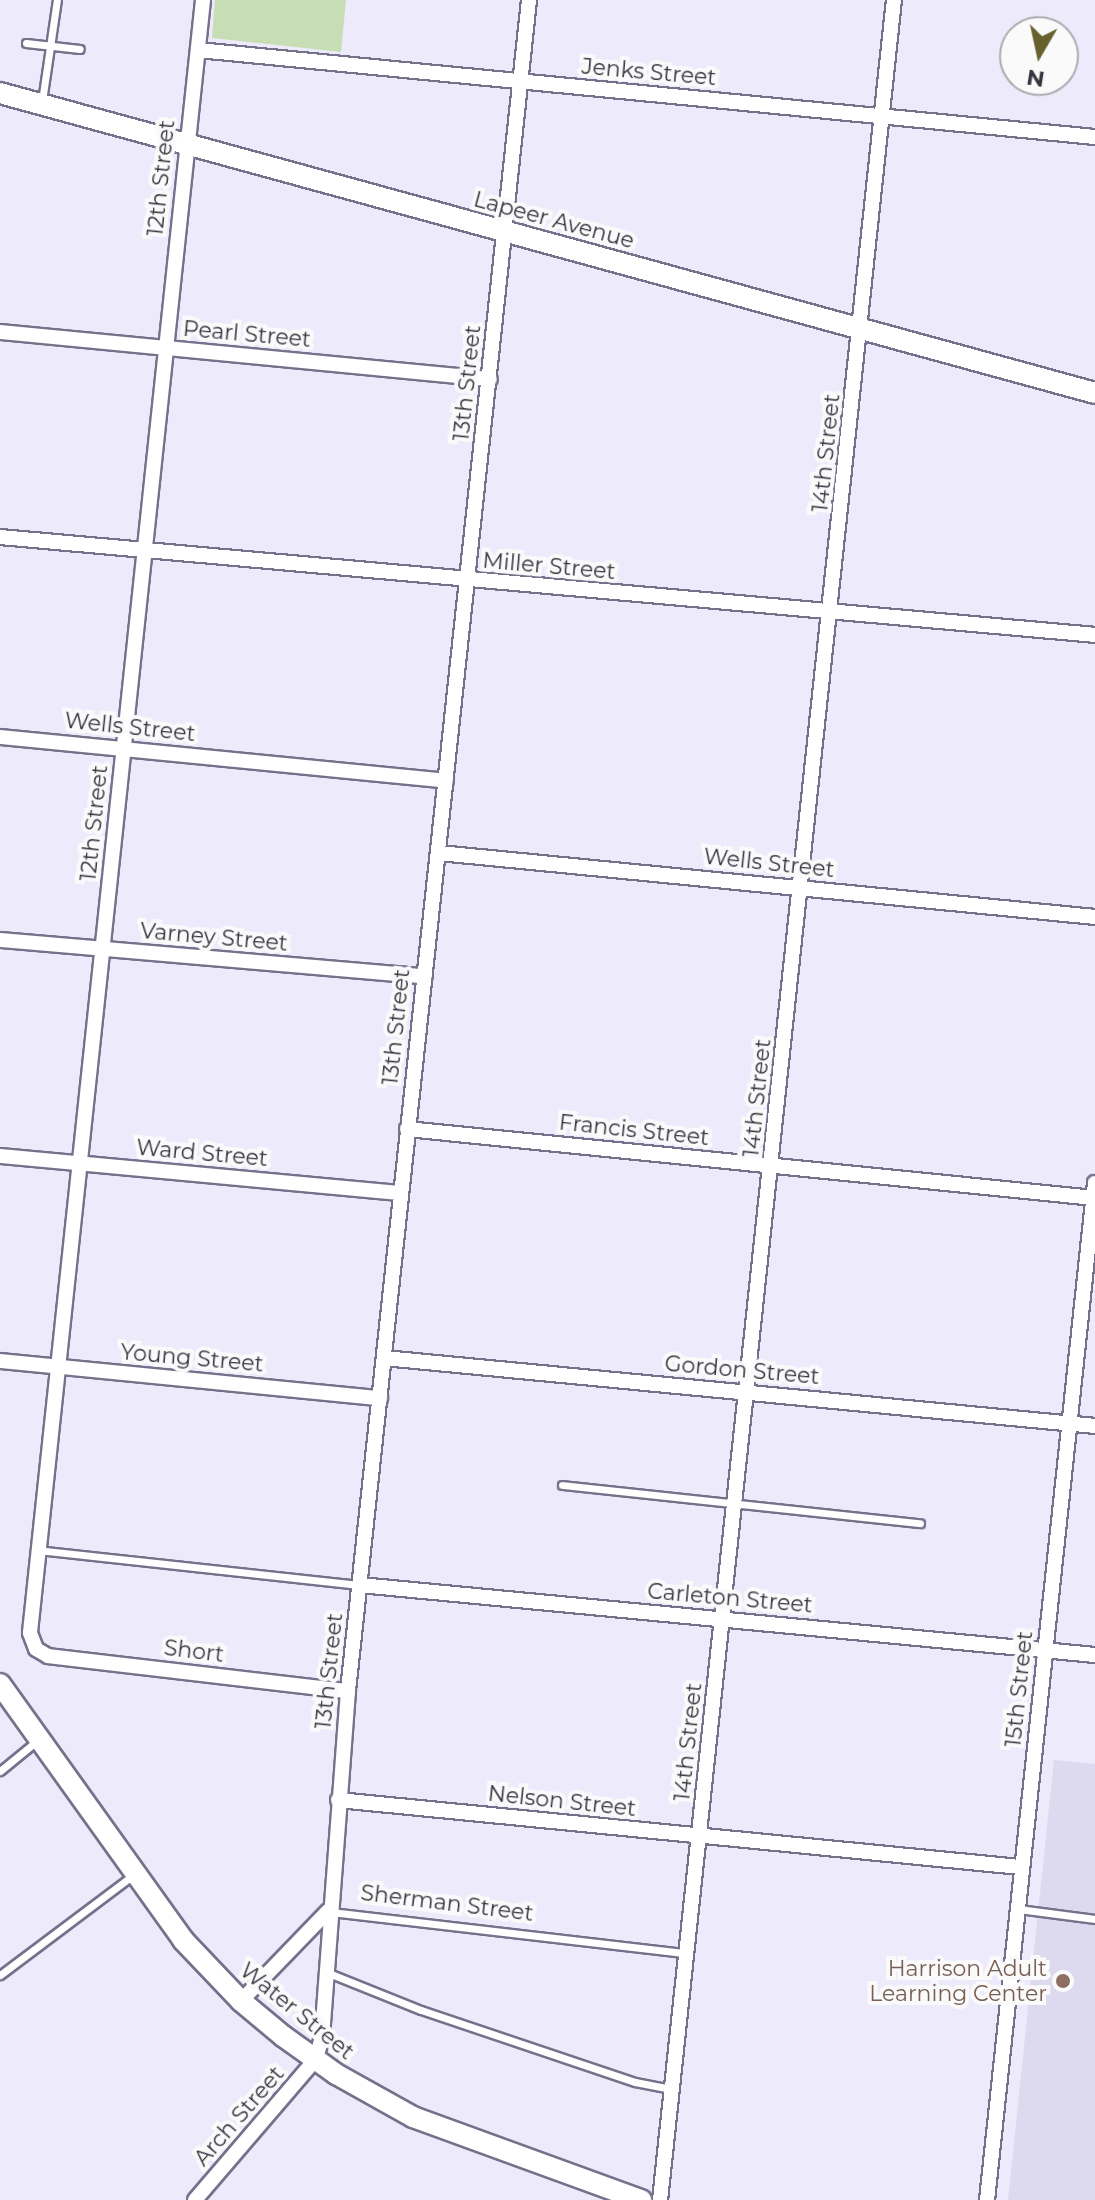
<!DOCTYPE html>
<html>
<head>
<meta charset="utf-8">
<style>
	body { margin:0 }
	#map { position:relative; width:1095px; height:2200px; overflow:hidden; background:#edeafc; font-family:Montserrat,sans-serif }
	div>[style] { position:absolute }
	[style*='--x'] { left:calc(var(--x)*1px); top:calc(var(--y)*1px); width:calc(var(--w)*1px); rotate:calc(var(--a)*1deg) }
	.education>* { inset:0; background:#ddd9ef }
	.green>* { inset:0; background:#c7deb4 }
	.roads { filter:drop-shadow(2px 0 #76718b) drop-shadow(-2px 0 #76718b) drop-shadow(0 2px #76718b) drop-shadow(0 -2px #76718b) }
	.lane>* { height:7px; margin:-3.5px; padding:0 3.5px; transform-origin:3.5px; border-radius:3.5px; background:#fff }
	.street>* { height:14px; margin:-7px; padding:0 7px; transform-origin:7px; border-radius:7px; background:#fff }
	.secondary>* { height:20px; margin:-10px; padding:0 10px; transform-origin:10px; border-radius:10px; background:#fff }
	.dots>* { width:22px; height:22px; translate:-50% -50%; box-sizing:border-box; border:4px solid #fafafa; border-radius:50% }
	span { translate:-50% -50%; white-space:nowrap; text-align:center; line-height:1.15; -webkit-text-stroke:8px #fafafa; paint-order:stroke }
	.street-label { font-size:22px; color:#373540 }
	.education-label { font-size:22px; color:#785e54 }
	.right { translate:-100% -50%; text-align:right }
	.north { position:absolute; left:999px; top:16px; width:80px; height:80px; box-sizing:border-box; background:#fafafa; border:2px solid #acabb0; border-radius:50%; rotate:189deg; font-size:22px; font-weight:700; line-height:32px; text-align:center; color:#373540 }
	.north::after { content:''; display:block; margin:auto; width:28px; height:36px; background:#67612e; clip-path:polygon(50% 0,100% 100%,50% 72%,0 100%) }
</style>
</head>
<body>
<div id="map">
	<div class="education">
		<i style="clip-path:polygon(1054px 1760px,1095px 1764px,1095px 2200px,1008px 2200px)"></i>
	</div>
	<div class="green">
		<i style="clip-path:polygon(215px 0,346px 0,341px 52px,212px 38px)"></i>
	</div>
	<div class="roads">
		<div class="lane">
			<i style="--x:26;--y:43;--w:54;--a:6.3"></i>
			<i style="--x:42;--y:101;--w:102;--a:-81.6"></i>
			<i style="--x:562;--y:1485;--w:360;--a:6.1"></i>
			<i style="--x:37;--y:1550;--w:323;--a:6.2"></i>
			<i style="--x:0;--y:1771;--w:49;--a:-39.2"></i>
			<i style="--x:1018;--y:1909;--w:78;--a:7.4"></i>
			<i style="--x:330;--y:1912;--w:357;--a:6.6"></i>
			<i style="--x:326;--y:1972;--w:102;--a:21.8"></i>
			<i style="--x:421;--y:2010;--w:226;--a:18.6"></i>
			<i style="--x:635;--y:2082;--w:38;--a:11"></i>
			<i style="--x:0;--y:1975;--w:166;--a:-36.9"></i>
		</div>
		<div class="street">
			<i style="--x:203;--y:0;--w:1642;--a:96.05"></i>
			<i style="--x:30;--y:1633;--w:17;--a:69"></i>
			<i style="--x:36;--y:1649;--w:14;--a:30"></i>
			<i style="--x:48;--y:1656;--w:302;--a:6.7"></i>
			<i style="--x:198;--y:50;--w:901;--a:5.54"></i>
			<i style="--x:0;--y:332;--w:492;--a:5.5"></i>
			<i style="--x:0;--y:537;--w:1099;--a:5.11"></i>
			<i style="--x:0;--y:737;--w:448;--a:5.6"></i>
			<i style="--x:439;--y:853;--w:659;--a:5.57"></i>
			<i style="--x:0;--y:940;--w:426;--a:4.9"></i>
			<i style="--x:407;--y:1129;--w:691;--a:5.73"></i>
			<i style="--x:0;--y:1156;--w:402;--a:5.3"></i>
			<i style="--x:384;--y:1358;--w:714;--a:5.46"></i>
			<i style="--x:0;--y:1361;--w:382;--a:5.6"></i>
			<i style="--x:360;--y:1585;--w:738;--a:5.44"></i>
			<i style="--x:338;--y:1800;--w:685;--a:5.61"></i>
			<i style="--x:241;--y:2001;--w:125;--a:-46"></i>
			<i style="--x:195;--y:2200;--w:186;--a:-49.4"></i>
			<i style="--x:316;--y:2059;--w:23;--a:-75"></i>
			<i style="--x:322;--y:2037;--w:347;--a:-85.7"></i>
			<i style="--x:348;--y:1691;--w:1701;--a:-83.89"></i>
			<i style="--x:660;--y:2200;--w:2212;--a:-83.93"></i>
			<i style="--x:987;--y:2200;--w:1023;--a:-83.94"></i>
		</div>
		<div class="secondary">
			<i style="--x:0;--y:93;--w:1135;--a:15.32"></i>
			<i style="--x:0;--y:1684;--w:315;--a:54.4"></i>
			<i style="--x:183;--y:1940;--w:84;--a:46.4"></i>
			<i style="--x:241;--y:2001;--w:55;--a:39.8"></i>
			<i style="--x:283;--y:2036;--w:65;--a:35.6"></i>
			<i style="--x:336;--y:2074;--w:88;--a:29.2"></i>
			<i style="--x:413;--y:2117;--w:243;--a:20"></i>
		</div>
	</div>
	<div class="dots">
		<i style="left:1063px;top:1981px;background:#8d6e63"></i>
	</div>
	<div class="street-label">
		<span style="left:649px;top:72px;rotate:5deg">Jenks Street</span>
		<span style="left:161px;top:178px;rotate:-84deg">12th Street</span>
		<span style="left:554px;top:220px;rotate:15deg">Lapeer Avenue</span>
		<span style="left:247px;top:334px;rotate:5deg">Pearl Street</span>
		<span style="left:467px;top:383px;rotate:-84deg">13th Street</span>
		<span style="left:826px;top:453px;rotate:-84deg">14th Street</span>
		<span style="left:549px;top:566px;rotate:5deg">Miller Street</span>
		<span style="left:130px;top:727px;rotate:6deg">Wells Street</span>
		<span style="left:94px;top:823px;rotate:-84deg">12th Street</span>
		<span style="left:769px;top:863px;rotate:6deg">Wells Street</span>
		<span style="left:214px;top:937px;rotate:5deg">Varney Street</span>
		<span style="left:396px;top:1027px;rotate:-84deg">13th Street</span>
		<span style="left:757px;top:1098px;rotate:-84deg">14th Street</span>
		<span style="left:634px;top:1130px;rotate:6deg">Francis Street</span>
		<span style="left:202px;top:1153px;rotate:5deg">Ward Street</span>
		<span style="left:192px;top:1358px;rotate:5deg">Young Street</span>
		<span style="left:742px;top:1370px;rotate:5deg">Gordon Street</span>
		<span style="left:730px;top:1598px;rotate:5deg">Carleton Street</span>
		<span style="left:194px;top:1651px;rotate:7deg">Short</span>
		<span style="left:329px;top:1671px;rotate:-84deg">13th Street</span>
		<span style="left:1019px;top:1689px;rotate:-84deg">15th Street</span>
		<span style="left:688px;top:1742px;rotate:-84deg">14th Street</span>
		<span style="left:562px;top:1801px;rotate:6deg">Nelson Street</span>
		<span style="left:447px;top:1903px;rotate:7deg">Sherman Street</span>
		<span style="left:297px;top:2011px;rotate:39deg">Water Street</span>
		<span style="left:239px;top:2116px;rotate:-49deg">Arch Street</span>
	</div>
	<div class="education-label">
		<span class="right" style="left:1047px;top:1981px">Harrison Adult<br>Learning Center</span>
	</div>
	<div class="north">N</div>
</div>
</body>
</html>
